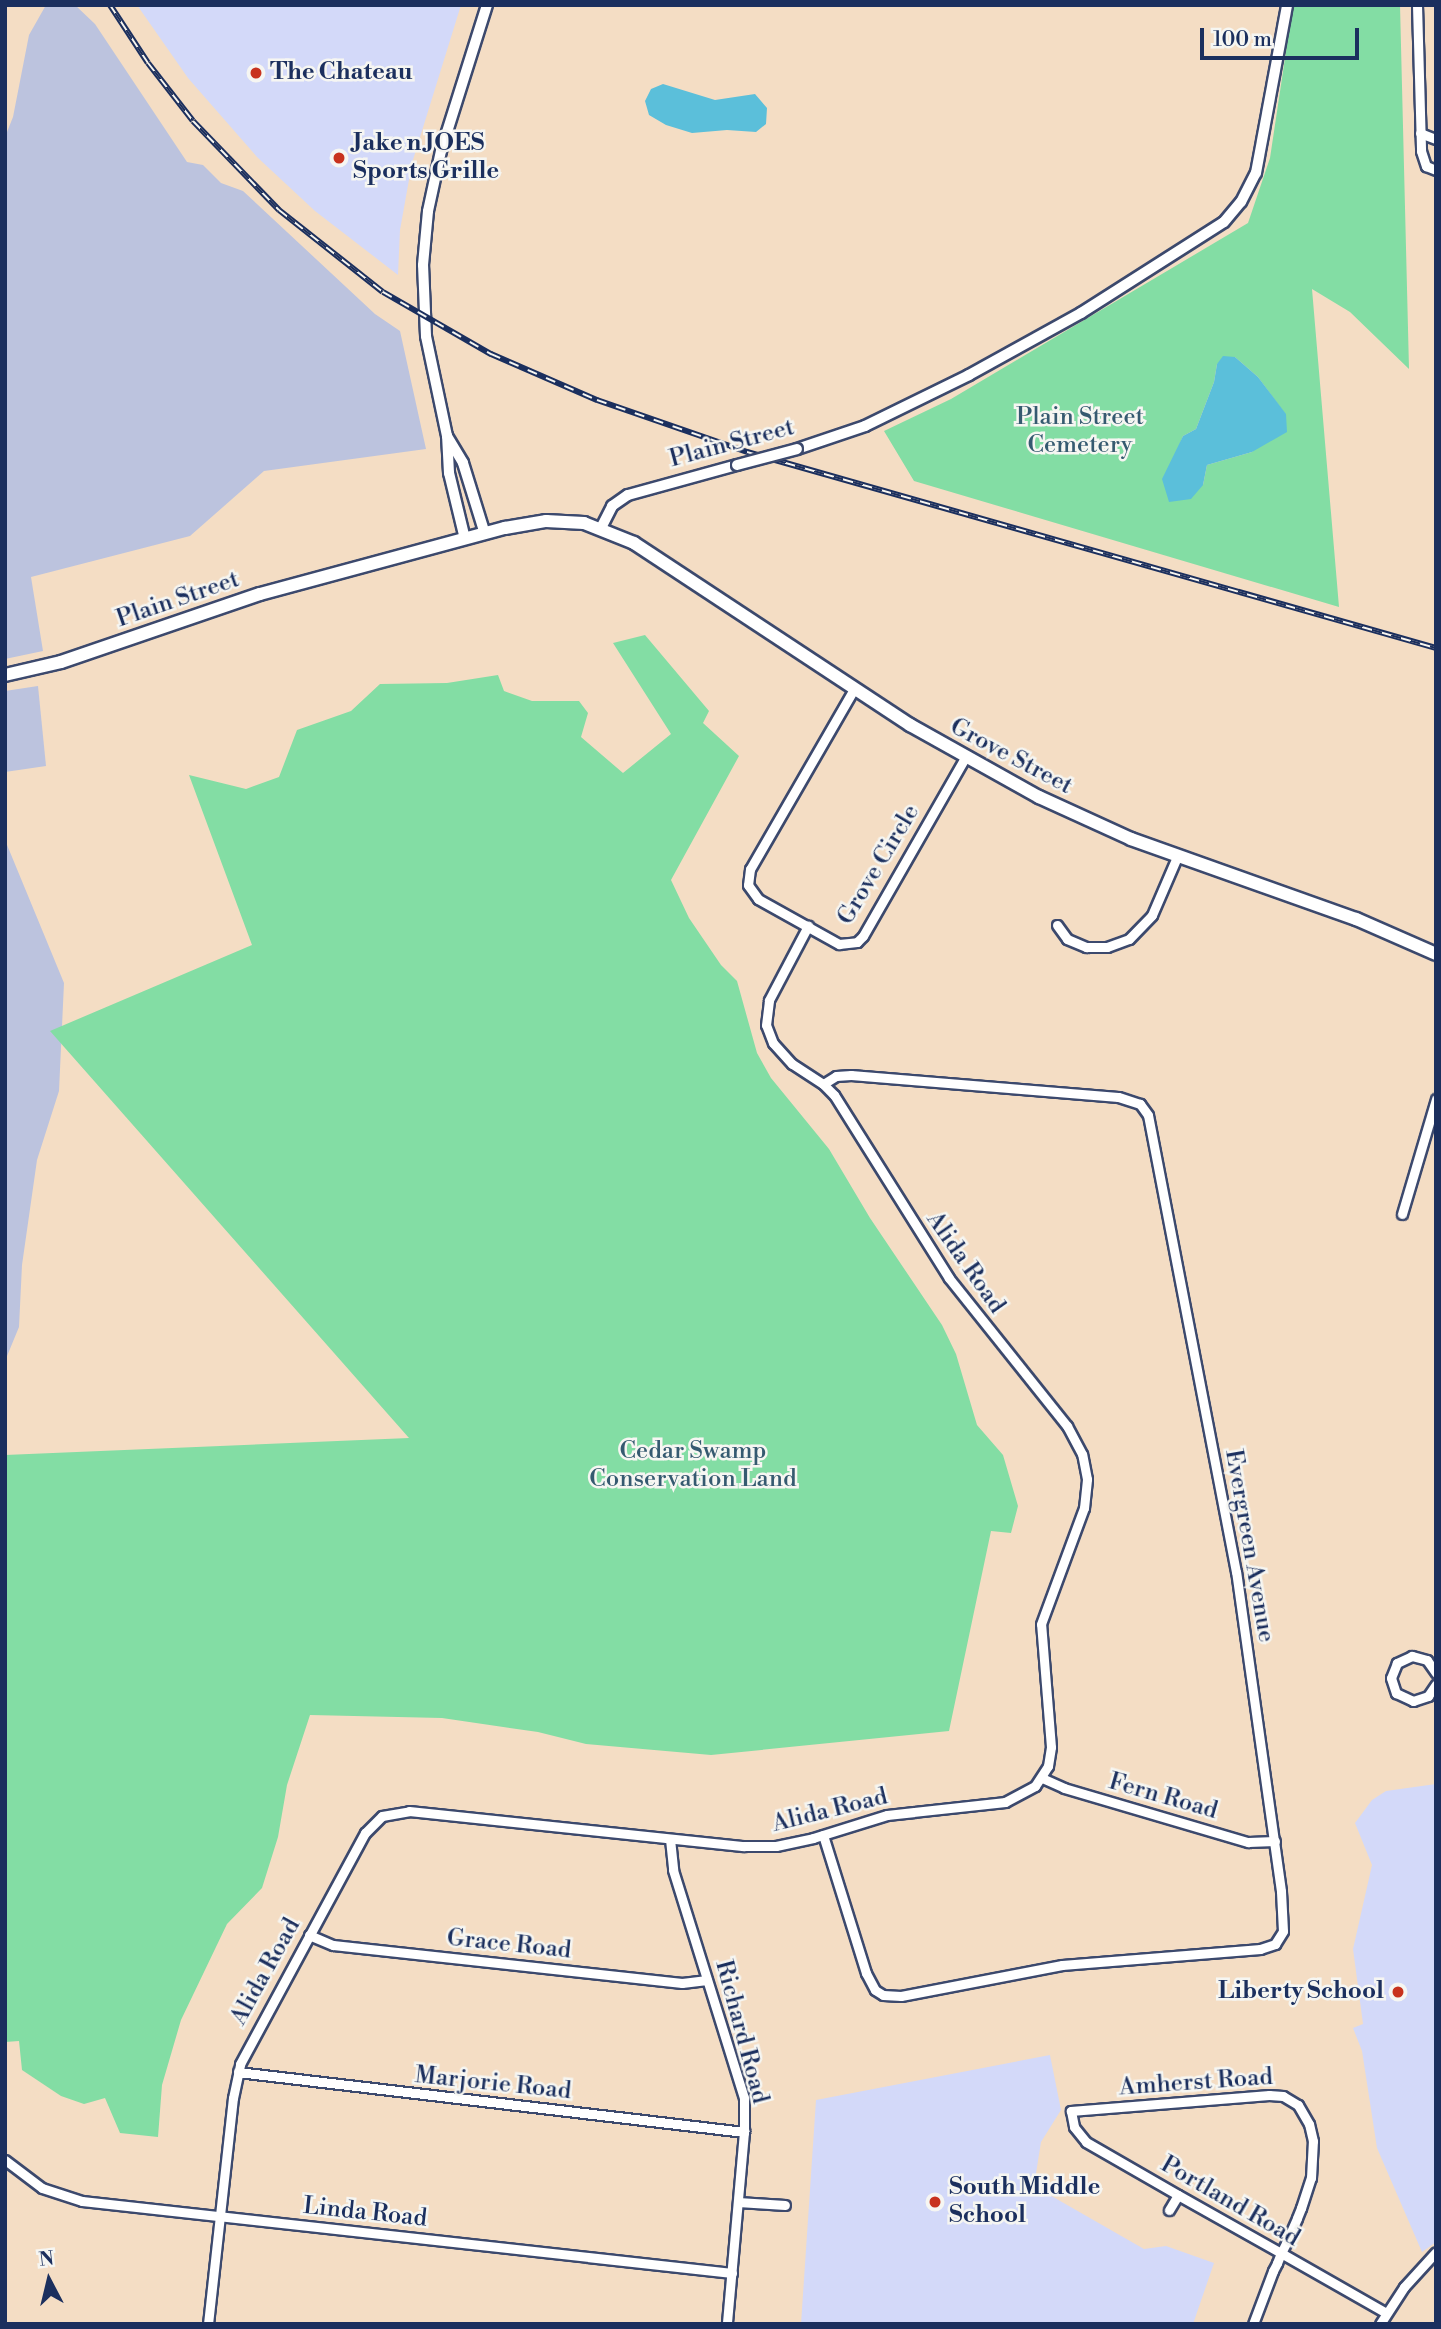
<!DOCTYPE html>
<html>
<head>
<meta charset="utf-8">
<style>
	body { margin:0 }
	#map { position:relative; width:1441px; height:2329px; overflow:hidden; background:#f4ddc4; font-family:"Libre Bodoni",serif }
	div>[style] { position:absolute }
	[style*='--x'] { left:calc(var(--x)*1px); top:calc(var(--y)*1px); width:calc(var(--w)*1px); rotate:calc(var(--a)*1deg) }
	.built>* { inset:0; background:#d3d9f9 }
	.industrial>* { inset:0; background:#bcc3de }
	.green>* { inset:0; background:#83dda4 }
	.water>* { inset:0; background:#5bbfda }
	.roads { filter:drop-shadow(2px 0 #3c496d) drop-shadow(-2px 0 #3c496d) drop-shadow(0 2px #3c496d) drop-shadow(0 -2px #3c496d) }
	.minor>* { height:9px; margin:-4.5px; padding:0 4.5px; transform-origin:4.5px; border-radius:4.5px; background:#fff }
	.tertiary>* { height:10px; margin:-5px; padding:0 5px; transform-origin:5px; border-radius:5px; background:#fff }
	.secondary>* { height:12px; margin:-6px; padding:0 6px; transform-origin:6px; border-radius:6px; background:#fff }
	.rail>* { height:6px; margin-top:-3px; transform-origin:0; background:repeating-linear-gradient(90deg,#f6f6f2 0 10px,#1b2f5e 0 20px); box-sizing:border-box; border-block:2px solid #1b2f5e }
	.bridges { filter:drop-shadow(2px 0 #3c496d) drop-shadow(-2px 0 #3c496d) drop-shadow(0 2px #3c496d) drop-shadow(0 -2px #3c496d) }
	.tertiary-bridge>* { height:10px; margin:-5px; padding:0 5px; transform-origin:5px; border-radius:5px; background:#fff }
	.dots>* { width:19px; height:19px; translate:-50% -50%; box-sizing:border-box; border:4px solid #f6f6f2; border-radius:50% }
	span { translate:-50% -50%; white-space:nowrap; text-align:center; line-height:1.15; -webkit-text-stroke:5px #f6f6f2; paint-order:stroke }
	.poi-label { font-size:24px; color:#1b2f5e; font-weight:700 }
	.left { translate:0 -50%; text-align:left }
	.right { translate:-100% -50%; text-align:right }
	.park-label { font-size:24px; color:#355a70 }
	.street-label { font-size:24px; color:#1b2f5e }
	.frame { position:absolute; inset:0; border:7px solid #1b2f5e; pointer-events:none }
	.north { position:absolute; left:14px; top:2245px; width:70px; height:70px; -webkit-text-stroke:5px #f6f6f2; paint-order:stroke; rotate:353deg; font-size:19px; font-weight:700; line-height:28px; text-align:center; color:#1b2f5e }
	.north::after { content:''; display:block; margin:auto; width:24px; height:32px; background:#1b2f5e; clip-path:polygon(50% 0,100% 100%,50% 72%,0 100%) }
	.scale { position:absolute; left:1200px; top:28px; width:159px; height:32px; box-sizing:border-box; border:4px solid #1b2f5e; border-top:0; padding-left:9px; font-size:21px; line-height:24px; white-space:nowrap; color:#1b2f5e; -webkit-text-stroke:5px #f6f6f2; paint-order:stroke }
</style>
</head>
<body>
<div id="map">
	<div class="built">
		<i style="clip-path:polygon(137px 5px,461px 5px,412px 163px,400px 230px,398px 275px,315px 211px,257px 157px,188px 78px)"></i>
		<i style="clip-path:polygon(1436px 1784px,1436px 2242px,1422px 2252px,1377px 2148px,1362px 2051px,1353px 2028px,1363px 2024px,1353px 1949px,1372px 1865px,1355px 1823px,1372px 1800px,1386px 1791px)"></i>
		<i style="clip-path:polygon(1050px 2055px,1061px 2110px,1041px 2142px,1034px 2186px,1144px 2249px,1166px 2246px,1214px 2263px,1193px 2324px,801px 2324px,816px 2100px)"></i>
	</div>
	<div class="industrial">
		<i style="clip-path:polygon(46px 5px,75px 5px,95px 24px,187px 162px,203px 165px,221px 183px,243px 191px,375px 314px,400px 331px,426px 449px,264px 471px,190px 536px,31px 577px,43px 651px,5px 659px,5px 137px,13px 117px,29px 35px)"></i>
		<i style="clip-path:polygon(38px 686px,46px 766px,5px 772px,5px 691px)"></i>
		<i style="clip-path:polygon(5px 840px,64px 983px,59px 1091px,37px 1160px,22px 1265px,19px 1327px,5px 1361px)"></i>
	</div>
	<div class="green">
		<i style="clip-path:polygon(evenodd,1293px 5px,1400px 5px,1409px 369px,1350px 312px,1312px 289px,1339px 607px,914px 481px,884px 431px,951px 399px,1248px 223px,1270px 158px,1293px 5px,1235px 357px,1258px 377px,1286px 415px,1252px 452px,1207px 465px,1203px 485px,1175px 456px,1183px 436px,1196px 429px,1214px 382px,1217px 364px,1235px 357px)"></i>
		<i style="clip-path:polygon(645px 635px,709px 711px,703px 723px,739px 756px,671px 880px,689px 918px,721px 965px,737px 981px,757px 1053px,771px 1078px,829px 1149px,870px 1218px,942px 1325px,956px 1354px,977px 1425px,1003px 1455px,1018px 1506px,1011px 1533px,991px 1531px,949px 1731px,711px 1755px,586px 1744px,538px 1732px,442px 1718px,310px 1715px,287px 1785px,278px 1837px,262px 1888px,227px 1924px,181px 2020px,162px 2085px,158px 2137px,120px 2133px,105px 2098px,84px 2104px,61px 2096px,22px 2070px,19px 2041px,5px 2042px,5px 1455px,409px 1438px,50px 1031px,252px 945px,189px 775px,246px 789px,279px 777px,297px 730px,351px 711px,380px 684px,447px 683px,498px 675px,504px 691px,532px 701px,579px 701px,588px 713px,581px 737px,623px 773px,671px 734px,613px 643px)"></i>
	</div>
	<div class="water">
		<i style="clip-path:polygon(663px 84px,715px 100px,755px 94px,767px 108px,766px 124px,756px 132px,727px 130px,692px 133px,666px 125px,649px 115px,645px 101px,651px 89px)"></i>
		<i style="clip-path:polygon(1223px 356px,1235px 357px,1258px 377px,1286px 414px,1287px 432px,1252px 452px,1207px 465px,1203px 485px,1191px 499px,1169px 502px,1162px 479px,1183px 436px,1196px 429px,1214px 382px,1217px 364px)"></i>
	</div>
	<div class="roads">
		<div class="minor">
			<i style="--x:1417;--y:5;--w:146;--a:88.4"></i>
			<i style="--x:1421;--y:151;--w:16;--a:72"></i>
			<i style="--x:1426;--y:166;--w:11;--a:22"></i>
			<i style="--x:1420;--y:133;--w:17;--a:21"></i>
			<i style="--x:854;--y:689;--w:208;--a:120"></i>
			<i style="--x:750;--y:869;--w:16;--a:97"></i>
			<i style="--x:748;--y:885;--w:17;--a:54"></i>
			<i style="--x:758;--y:899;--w:93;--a:29.1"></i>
			<i style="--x:839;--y:944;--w:18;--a:-6"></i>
			<i style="--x:857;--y:942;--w:8;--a:-45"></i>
			<i style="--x:863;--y:936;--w:205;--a:-60.2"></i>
			<i style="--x:1057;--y:925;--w:17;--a:54"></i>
			<i style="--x:1067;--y:939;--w:21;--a:23"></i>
			<i style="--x:1086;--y:947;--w:21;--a:0"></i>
			<i style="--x:1107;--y:947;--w:23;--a:-20"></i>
			<i style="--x:1129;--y:939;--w:33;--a:-46"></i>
			<i style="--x:1152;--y:915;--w:63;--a:-66.7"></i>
			<i style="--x:1402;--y:1214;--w:120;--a:-73.5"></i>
			<i style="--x:1436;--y:1673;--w:16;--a:-125"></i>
			<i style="--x:1427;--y:1660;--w:16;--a:-165"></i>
			<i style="--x:1412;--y:1656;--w:17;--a:155"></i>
			<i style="--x:1397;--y:1663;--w:16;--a:112"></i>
			<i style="--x:1391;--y:1678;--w:16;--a:72"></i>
			<i style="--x:1396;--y:1693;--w:19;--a:25"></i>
			<i style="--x:1413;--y:1701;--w:16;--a:-18"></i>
			<i style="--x:1428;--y:1696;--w:14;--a:-56"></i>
			<i style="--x:1042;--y:1778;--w:24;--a:24"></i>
			<i style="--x:1064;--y:1788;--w:192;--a:16.4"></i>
			<i style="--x:1248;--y:1842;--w:27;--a:-2"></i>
			<i style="--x:823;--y:1835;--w:145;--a:72.7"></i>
			<i style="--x:866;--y:1973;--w:19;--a:62"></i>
			<i style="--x:875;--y:1990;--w:9;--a:32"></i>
			<i style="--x:883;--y:1995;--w:18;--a:3"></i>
			<i style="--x:901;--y:1996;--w:164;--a:-10.9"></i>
			<i style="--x:1062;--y:1965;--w:199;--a:-4.6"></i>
			<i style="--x:1260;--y:1949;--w:16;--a:-18"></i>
			<i style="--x:1275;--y:1944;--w:15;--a:-58"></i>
			<i style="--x:1283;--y:1931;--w:40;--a:-92.9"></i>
			<i style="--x:1281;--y:1891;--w:322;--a:-98"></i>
			<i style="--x:1236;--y:1572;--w:465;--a:-100.9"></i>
			<i style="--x:1148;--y:1115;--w:14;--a:-126"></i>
			<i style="--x:1140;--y:1104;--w:23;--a:-162"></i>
			<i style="--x:1118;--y:1097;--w:268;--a:-175.3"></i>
			<i style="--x:851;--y:1075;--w:15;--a:176"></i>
			<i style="--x:836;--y:1076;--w:15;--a:148"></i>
			<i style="--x:670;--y:1839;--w:31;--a:84"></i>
			<i style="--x:673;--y:1870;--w:239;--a:72.7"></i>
			<i style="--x:744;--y:2098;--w:34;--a:90"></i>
			<i style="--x:744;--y:2132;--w:193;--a:95.1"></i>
			<i style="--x:309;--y:1935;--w:26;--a:23"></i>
			<i style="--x:333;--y:1945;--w:351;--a:6.2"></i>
			<i style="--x:682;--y:1983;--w:25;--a:-7"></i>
			<i style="--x:238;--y:2072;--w:510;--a:6.76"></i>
			<i style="--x:5;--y:2160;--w:46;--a:37.1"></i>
			<i style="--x:42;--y:2188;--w:42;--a:18"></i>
			<i style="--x:82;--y:2201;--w:654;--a:6.32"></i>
			<i style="--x:738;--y:2202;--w:47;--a:3.7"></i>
			<i style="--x:1169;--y:2210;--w:17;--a:-59"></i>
			<i style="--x:208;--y:2324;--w:227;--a:-83.7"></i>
			<i style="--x:233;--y:2098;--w:35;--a:-78"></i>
			<i style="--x:240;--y:2064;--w:263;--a:-61.6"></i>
			<i style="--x:365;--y:1833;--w:24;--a:-45"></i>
			<i style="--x:382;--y:1816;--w:27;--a:-10"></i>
			<i style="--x:409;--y:1811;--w:337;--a:6"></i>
			<i style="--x:744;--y:1846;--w:32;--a:0"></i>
			<i style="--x:776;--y:1846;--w:38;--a:-12"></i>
			<i style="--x:813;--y:1838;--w:77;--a:-17.3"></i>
			<i style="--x:887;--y:1815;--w:119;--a:-6.3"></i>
			<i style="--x:1005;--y:1802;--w:34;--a:-28"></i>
			<i style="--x:1035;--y:1786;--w:24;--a:-57"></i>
			<i style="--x:1048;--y:1766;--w:19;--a:-81"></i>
			<i style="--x:1051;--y:1747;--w:123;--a:-94.6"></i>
			<i style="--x:1041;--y:1624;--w:124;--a:-69.7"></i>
			<i style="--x:1084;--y:1508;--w:29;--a:-84"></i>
			<i style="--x:1087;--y:1479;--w:25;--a:-101"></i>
			<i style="--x:1082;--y:1454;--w:32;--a:-118"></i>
			<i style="--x:1067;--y:1426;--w:189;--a:-128.6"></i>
			<i style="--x:949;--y:1278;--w:216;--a:-122.1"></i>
			<i style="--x:834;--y:1095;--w:16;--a:-135"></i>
			<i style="--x:823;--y:1084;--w:37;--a:-147"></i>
			<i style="--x:792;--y:1064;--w:28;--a:-132"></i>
			<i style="--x:773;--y:1043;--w:19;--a:-111"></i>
			<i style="--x:766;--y:1025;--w:25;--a:-83"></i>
			<i style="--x:769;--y:1000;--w:84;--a:-62.2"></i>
			<i style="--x:1253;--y:2324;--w:57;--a:-69.3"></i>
			<i style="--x:1273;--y:2271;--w:9;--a:-63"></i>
			<i style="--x:1277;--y:2263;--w:11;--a:-68"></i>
			<i style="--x:1281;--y:2253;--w:11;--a:-63"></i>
			<i style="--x:1286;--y:2243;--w:27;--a:-66"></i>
			<i style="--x:1297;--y:2218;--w:11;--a:-68"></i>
			<i style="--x:1301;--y:2208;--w:32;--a:-72"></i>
			<i style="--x:1311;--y:2178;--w:37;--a:-87"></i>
			<i style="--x:1313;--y:2141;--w:17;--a:-103"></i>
			<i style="--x:1309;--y:2124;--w:22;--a:-120"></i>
			<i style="--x:1298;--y:2105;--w:17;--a:-149"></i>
			<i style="--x:1283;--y:2096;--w:14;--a:-176"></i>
			<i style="--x:1269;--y:2095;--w:199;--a:175.4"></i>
			<i style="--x:1071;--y:2111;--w:16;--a:79"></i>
			<i style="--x:1074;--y:2127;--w:19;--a:51"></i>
			<i style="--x:1086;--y:2142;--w:106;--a:29.9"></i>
			<i style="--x:1178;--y:2195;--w:118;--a:29.4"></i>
			<i style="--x:1281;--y:2253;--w:121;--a:29.7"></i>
			<i style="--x:1380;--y:2324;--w:44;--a:-57"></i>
			<i style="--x:1404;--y:2287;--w:47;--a:-47.6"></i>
		</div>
		<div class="tertiary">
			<i style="--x:447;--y:436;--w:31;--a:59"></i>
			<i style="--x:463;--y:463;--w:74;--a:72.8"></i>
			<i style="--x:797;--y:449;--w:72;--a:-18.7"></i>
			<i style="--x:865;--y:426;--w:116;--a:-26.1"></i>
			<i style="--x:969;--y:375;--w:128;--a:-29"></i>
			<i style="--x:1081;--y:313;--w:169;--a:-32.5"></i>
			<i style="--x:1224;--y:222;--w:26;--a:-50"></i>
			<i style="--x:1241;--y:202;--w:33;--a:-63"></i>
			<i style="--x:1256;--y:173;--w:171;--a:-79.5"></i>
			<i style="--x:601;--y:528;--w:25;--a:-63"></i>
			<i style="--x:612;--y:506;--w:19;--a:-35"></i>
			<i style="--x:628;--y:495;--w:113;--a:-15.4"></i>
			<i style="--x:465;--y:539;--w:68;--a:-103.6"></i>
			<i style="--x:449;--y:473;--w:37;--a:-93"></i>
			<i style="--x:447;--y:436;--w:102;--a:-101.9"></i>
			<i style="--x:426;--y:336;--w:71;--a:-92.4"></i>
			<i style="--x:423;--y:265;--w:54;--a:-84.7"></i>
			<i style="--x:428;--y:211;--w:61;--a:-77.8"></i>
			<i style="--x:441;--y:151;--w:153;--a:-72.5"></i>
		</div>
		<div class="secondary">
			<i style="--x:5;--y:675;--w:57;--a:-13.1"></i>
			<i style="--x:61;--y:662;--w:210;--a:-18.9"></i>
			<i style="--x:260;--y:594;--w:254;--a:-15.1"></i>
			<i style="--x:505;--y:528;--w:42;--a:-9.7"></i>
			<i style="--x:546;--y:521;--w:38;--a:3"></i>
			<i style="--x:584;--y:523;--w:54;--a:21.8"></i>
			<i style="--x:634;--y:543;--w:331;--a:33.4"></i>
			<i style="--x:910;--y:725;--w:148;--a:29.2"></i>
			<i style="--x:1039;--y:797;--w:101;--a:24.5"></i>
			<i style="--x:1131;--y:839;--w:239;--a:19.6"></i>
			<i style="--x:1356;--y:919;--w:87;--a:23.6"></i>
		</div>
	</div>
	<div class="rail">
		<i style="--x:110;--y:5;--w:69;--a:56.8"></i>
		<i style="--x:148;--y:63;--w:73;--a:52.2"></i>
		<i style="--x:193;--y:121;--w:124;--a:46"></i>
		<i style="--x:279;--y:210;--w:132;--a:38.3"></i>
		<i style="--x:383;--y:292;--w:125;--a:29.9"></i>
		<i style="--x:491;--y:354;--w:116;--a:23.5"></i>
		<i style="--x:597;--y:400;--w:159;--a:19.1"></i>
		<i style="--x:747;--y:452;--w:716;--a:15.88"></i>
	</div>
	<div class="bridges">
		<div class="tertiary-bridge">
			<i style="--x:737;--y:465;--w:62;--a:-14.9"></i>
		</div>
	</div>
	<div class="dots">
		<i style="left:256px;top:73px;background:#c8321e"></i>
		<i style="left:339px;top:158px;background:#c8321e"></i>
		<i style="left:1398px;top:1992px;background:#c8321e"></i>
		<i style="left:935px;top:2202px;background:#c8321e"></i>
	</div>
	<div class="poi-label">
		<span class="left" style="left:270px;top:73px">The Chateau</span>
		<span class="left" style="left:353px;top:158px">Jake n JOES<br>Sports Grille</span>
		<span class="right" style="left:1384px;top:1992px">Liberty School</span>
		<span class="left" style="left:949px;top:2202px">South Middle<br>School</span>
	</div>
	<div class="park-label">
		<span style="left:1080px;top:432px">Plain Street<br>Cemetery</span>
		<span style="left:693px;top:1466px">Cedar Swamp<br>Conservation Land</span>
	</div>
	<div class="street-label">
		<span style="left:732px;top:444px;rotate:-15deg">Plain Street</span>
		<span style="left:178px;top:600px;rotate:-19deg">Plain Street</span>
		<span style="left:1011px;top:757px;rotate:28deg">Grove Street</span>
		<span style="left:879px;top:865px;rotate:-59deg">Grove Circle</span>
		<span style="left:965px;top:1263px;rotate:55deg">Alida Road</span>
		<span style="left:1249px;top:1546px;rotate:80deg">Evergreen Avenue</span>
		<span style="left:1163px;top:1797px;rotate:16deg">Fern Road</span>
		<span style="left:830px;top:1811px;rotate:-14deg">Alida Road</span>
		<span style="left:509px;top:1945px;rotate:6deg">Grace Road</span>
		<span style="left:266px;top:1972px;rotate:-61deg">Alida Road</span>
		<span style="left:741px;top:2032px;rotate:75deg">Richard Road</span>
		<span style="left:1196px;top:2083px;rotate:-4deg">Amherst Road</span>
		<span style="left:493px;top:2084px;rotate:6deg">Marjorie Road</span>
		<span style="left:1230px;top:2202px;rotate:30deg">Portland Road</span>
		<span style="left:365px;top:2213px;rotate:6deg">Linda Road</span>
	</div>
	<div class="frame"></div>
	<div class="north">N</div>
	<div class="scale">100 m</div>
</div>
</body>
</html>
